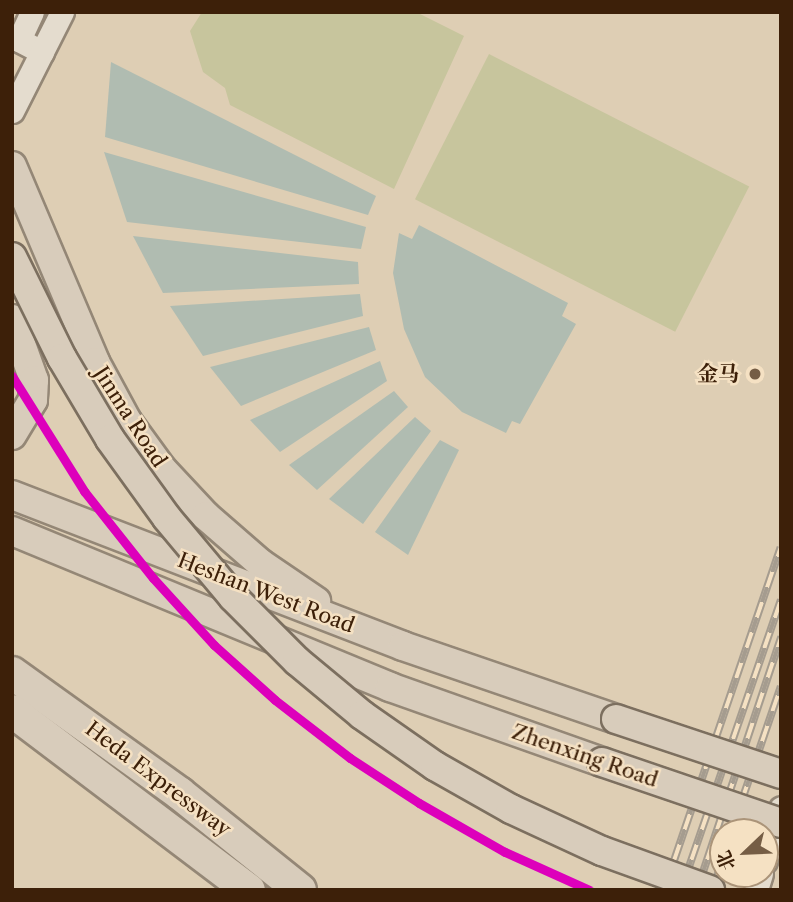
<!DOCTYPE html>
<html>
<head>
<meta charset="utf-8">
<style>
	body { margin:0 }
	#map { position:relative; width:793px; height:902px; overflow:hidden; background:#deceb4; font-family:"Libre Caslon Text","Noto Serif SC",serif }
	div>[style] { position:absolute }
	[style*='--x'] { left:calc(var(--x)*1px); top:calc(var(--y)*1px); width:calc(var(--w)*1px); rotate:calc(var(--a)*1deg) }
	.green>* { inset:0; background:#c7c59d; transform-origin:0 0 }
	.water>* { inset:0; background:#b0bcb1 }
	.roads { filter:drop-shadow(2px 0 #948776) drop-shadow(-2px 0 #948776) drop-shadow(0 2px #948776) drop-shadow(0 -2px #948776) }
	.minor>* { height:23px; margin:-11.5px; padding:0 11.5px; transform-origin:11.5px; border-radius:11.5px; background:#e4dcce }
	.major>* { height:28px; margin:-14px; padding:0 14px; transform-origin:14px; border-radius:14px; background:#d8ccbb }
	.highway>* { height:32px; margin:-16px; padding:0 16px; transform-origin:16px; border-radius:16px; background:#d8ccbb }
	.rail>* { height:8px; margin-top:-4px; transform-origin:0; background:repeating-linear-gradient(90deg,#f5e1c3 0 16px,#a59c8f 0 32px); box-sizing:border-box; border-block:2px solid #a59c8f }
	.bridges { filter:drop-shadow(2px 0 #7c6f5f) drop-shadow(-2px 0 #7c6f5f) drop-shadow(0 2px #7c6f5f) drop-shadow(0 -2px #7c6f5f) }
	.major-bridge>* { height:28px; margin:-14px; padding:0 14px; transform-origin:14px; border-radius:14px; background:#d8ccbb }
	.metro-1>* { height:9px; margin:-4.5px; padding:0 4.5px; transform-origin:4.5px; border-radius:4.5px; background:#d0b }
	.dots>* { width:19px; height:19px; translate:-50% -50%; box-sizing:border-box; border:4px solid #f5e1c3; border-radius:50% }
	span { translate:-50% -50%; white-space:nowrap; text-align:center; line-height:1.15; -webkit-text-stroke:5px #f5e1c3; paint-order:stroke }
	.poi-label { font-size:21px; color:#3d2009; font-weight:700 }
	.right { translate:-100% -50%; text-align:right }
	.street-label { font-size:21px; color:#3d2009 }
	.frame { position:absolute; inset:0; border:14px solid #3d2009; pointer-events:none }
	.north { position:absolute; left:709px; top:818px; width:70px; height:70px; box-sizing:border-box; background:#f5e1c3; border:2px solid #ab9479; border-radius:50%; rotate:247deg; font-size:19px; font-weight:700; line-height:28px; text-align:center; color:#3d2009 }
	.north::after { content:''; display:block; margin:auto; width:24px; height:32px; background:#755d45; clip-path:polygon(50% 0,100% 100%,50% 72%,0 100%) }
</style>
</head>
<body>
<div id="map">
	<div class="green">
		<i style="clip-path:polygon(202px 12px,416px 12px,464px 36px,394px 189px,230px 105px,225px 88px,203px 72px,190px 31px)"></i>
		<i style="left:489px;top:54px;width:292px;height:163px;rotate:27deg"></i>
	</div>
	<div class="water">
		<i style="clip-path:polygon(111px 62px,376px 196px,368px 215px,105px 137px)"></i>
		<i style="clip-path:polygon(104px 152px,366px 227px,361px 249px,127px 222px)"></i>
		<i style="clip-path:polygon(419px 225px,568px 303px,562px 316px,576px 324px,520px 424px,512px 421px,506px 433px,462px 412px,425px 377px,404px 329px,393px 273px,399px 233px,412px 239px)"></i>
		<i style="clip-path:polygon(133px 236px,358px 262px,359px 284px,163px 293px)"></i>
		<i style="clip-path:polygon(360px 294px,363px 316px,203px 356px,170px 306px)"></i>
		<i style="clip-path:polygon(369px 327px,376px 350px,241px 406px,210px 367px)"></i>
		<i style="clip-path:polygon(380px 361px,387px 381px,280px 452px,250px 420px)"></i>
		<i style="clip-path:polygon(394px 391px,408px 407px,317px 490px,289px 465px)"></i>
		<i style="clip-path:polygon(415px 417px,431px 431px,363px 524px,329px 499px)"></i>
		<i style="clip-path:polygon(440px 440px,459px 450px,408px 555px,375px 532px)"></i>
	</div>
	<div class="roads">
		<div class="minor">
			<i style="--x:32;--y:12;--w:31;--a:115"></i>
			<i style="--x:19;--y:40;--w:26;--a:28"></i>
			<i style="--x:12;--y:111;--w:111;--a:-63.2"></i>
			<i style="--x:765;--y:861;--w:55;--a:-73.2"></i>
			<i style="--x:756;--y:890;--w:17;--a:-73"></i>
		</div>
		<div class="major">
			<i style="--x:12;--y:166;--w:213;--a:67"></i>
			<i style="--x:95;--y:362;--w:67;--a:61.5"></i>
			<i style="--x:127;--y:421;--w:59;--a:53.9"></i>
			<i style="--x:162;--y:469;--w:64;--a:46.9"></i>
			<i style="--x:206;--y:516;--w:72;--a:41"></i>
			<i style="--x:260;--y:563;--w:68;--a:34.2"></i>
			<i style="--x:12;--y:319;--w:65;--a:70.2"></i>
			<i style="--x:34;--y:380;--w:20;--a:93"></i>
			<i style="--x:33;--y:400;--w:41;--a:121"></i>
			<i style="--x:12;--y:495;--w:419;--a:21.1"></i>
			<i style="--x:403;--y:646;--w:225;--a:18.9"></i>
			<i style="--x:12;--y:531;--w:409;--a:22.4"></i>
			<i style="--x:390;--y:687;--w:225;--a:19.5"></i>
		</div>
		<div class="highway">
			<i style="--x:12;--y:673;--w:206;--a:35.7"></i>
			<i style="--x:179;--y:793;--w:155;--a:38.7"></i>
			<i style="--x:12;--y:711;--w:297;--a:37.1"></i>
		</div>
	</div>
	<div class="rail">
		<i style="--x:731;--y:832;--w:154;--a:-71.1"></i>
		<i style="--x:664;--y:890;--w:362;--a:-71.2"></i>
		<i style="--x:681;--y:890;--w:307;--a:-71"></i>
		<i style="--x:697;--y:890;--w:267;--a:-71.6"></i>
		<i style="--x:713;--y:890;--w:34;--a:-73"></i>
	</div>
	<div class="bridges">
		<div class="major-bridge">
			<i style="--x:12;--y:257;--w:113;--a:63.7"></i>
			<i style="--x:62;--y:358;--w:94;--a:59.3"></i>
			<i style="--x:110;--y:439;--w:97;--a:54.2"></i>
			<i style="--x:167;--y:518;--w:103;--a:50.1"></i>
			<i style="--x:233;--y:597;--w:91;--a:45"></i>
			<i style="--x:297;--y:661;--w:85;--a:39.7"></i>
			<i style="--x:362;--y:715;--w:89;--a:34.9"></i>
			<i style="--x:435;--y:766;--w:87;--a:29.5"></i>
			<i style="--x:511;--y:809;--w:100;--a:24.8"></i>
			<i style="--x:602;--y:851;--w:115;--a:19.9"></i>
			<i style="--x:616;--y:719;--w:174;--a:18.4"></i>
			<i style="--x:602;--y:762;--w:189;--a:18.8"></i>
		</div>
	</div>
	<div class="metro-1">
		<i style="--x:12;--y:376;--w:136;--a:57.9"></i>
		<i style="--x:84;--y:491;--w:111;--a:51.6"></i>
		<i style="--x:153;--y:578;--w:91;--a:47.7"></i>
		<i style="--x:214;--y:645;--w:82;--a:42"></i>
		<i style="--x:275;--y:700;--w:95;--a:37.7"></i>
		<i style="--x:350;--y:758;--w:82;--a:33.1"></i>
		<i style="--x:419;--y:803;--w:99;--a:29.7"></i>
		<i style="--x:505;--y:852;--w:92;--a:24.3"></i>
	</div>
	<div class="dots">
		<i style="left:755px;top:374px;background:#755d45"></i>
	</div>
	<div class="poi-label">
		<span class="right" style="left:739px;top:374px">金马</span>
	</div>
	<div class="street-label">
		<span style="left:130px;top:417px;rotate:57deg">Jinma Road</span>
		<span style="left:266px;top:593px;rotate:21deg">Heshan West Road</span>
		<span style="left:585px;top:756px;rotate:19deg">Zhenxing Road</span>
		<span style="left:158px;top:779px;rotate:37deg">Heda Expressway</span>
	</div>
	<div class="frame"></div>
	<div class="north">北</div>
</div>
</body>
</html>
